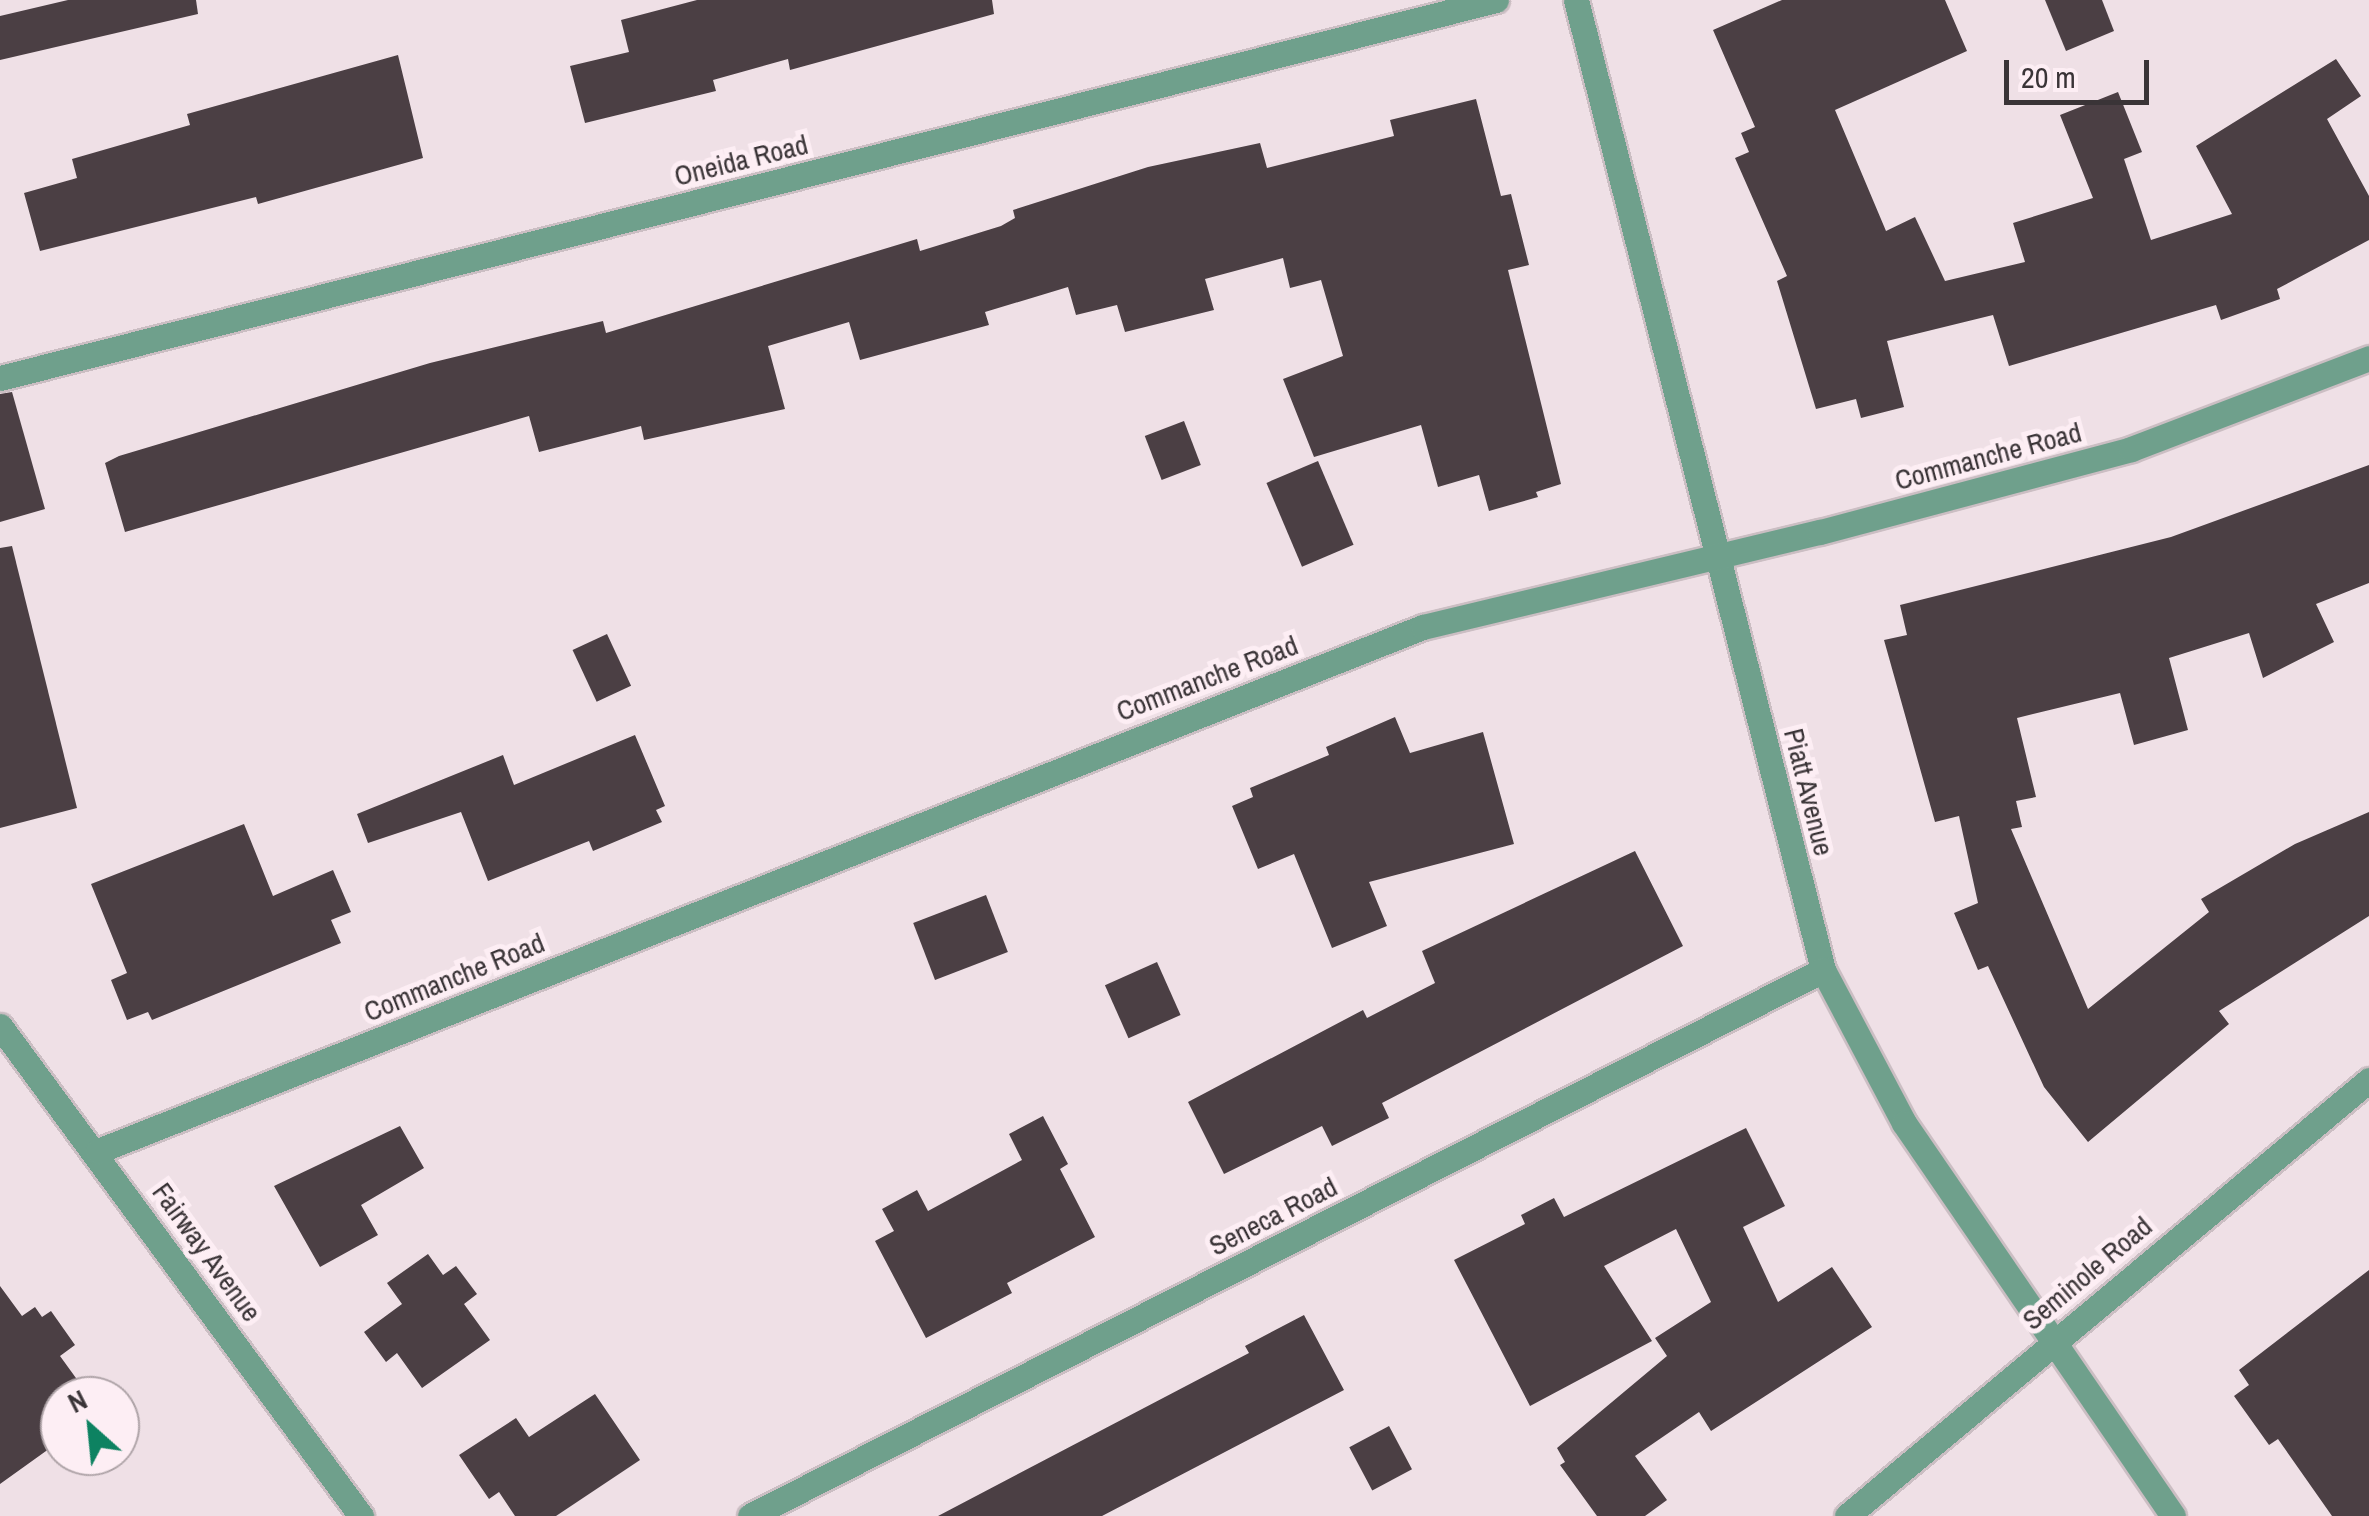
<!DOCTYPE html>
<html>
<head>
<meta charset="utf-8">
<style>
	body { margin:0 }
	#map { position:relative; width:2369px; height:1516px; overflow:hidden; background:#efe0e6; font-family:"Archivo Narrow",sans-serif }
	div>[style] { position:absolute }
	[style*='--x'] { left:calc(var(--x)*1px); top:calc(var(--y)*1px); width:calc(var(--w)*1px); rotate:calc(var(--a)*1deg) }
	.building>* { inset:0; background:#4b3f44; transform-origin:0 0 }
	.roads { filter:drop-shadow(2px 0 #cbbec3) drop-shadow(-2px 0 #cbbec3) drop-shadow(0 2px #cbbec3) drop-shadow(0 -2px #cbbec3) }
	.minor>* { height:25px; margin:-12.5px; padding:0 12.5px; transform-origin:12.5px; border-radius:12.5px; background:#6fa08c }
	span { translate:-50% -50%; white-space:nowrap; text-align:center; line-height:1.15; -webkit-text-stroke:10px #fdeef4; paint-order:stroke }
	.street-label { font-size:28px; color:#3a3437 }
	.north { position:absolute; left:40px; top:1376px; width:100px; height:100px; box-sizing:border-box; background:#fdeef4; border:2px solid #afa4a8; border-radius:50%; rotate:333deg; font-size:28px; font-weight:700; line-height:40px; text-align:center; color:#3a3437 }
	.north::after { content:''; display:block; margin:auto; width:35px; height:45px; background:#0d8261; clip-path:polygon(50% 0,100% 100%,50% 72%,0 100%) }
	.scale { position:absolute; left:2004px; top:60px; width:145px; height:45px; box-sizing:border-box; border:5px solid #3a3437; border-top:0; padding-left:12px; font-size:30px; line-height:35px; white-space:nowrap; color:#3a3437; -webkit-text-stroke:8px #fdeef4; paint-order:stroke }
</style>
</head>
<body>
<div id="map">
	<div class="building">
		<i style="clip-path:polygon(68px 0,196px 0,198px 14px,0 60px,0 16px)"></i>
		<i style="clip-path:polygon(697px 0,992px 0,994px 14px,790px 70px,788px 59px,713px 80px,716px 91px,585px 123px,570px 66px,629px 52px,621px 20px)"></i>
		<i style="clip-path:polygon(1782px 0,1945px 0,1967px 51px,1835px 110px,1886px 231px,1915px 217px,1945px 281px,2025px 262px,2013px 223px,2093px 198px,2060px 115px,2118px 92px,2142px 152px,2124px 159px,2151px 240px,2232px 214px,2196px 146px,2336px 59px,2361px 96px,2327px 119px,2369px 196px,2369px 240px,2277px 289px,2280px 299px,2221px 320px,2216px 305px,2009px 366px,1993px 315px,1887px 341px,1904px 407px,1861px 418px,1856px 399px,1816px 409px,1777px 281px,1787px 276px,1735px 158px,1749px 152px,1741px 133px,1755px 127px,1713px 30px)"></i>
		<i style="clip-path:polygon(2045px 0,2102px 0,2114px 31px,2066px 51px)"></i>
		<i style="clip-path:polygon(398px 55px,423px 158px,258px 204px,256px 197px,40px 251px,24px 193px,77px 178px,72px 159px,190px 125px,187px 114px)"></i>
		<i style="clip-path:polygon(1476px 99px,1501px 196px,1511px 194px,1529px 265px,1508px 270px,1561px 484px,1536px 492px,1538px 497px,1489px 511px,1479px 475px,1438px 487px,1421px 425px,1314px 457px,1283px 379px,1343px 356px,1321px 280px,1290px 288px,1283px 258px,1205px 279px,1214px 310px,1125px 332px,1117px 305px,1076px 315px,1068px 287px,985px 312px,989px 325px,860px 360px,849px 322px,768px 346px,785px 409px,644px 440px,641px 426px,539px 452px,529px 416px,125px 532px,105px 463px,119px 456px,430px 363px,603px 321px,606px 333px,917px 239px,920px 251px,1001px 226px,1015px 218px,1013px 210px,1148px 167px,1260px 143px,1267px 168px,1394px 136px,1390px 120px)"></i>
		<i style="clip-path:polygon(12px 392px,45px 509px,0 522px,0 394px)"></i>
		<i style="left:1184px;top:421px;width:47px;height:42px;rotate:69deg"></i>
		<i style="left:1318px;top:461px;width:91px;height:56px;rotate:67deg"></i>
		<i style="clip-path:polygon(2369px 465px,2369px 583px,2316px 604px,2334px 642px,2263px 678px,2249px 633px,2169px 658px,2188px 730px,2134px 745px,2120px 693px,2017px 718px,2036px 797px,2016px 801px,2022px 827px,2011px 829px,2088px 1009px,2209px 912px,2201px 899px,2295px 844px,2369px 812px,2369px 916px,2219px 1011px,2229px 1024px,2088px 1142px,2044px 1087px,1988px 966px,1978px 970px,1954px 913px,1978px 903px,1959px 816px,1935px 822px,1884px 640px,1907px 635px,1900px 605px,2171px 537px)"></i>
		<i style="clip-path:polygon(12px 546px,77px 808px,0 828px,0 548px)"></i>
		<i style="left:607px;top:634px;width:57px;height:38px;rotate:65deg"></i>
		<i style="clip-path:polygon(1395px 717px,1410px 753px,1483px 732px,1514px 844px,1369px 882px,1387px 926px,1332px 948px,1294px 854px,1258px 869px,1232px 806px,1253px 797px,1250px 788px,1329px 755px,1326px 747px)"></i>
		<i style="clip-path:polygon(635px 735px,665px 806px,656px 810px,662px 822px,593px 851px,589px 841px,488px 881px,461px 812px,368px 843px,357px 814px,503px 755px,514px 785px)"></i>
		<i style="clip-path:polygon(244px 824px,273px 896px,333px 870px,351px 912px,331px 920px,341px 943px,152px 1020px,148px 1012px,127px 1020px,111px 980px,127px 973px,91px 884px)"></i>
		<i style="clip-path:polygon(1635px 851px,1683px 946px,1382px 1103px,1389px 1118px,1332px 1146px,1322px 1126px,1224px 1174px,1188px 1102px,1363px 1010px,1367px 1018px,1435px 983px,1422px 951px)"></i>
		<i style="left:986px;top:895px;width:61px;height:78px;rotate:69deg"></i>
		<i style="left:1157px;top:962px;width:58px;height:57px;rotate:66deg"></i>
		<i style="clip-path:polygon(1043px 1116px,1068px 1164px,1060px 1169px,1095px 1237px,1007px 1283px,1012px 1293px,926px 1338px,875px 1241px,894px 1231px,882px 1209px,917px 1190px,928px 1211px,1022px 1160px,1009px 1134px)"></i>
		<i style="clip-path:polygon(400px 1126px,424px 1168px,361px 1205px,378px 1235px,320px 1267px,274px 1186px)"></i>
		<i style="clip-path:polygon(1746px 1128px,1785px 1206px,1743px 1227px,1778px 1302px,1832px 1267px,1872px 1327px,1711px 1431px,1699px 1412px,1635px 1456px,1667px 1500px,1645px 1516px,1597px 1516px,1560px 1465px,1565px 1462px,1557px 1448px,1667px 1356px,1655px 1338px,1711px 1302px,1676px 1229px,1604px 1266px,1652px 1341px,1530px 1406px,1454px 1260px,1525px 1224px,1521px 1215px,1554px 1198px,1564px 1217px)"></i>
		<i style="clip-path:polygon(428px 1254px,443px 1275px,456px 1266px,477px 1294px,464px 1304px,490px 1340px,422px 1388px,397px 1353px,386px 1362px,364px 1332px,402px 1304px,387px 1283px)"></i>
		<i style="clip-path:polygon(2369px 1270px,2369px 1516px,2332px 1516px,2278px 1439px,2269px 1445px,2234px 1396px,2249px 1385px,2239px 1370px)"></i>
		<i style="clip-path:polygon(0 1286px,22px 1316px,35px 1307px,42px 1317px,51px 1311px,75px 1345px,60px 1356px,89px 1396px,60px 1396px,60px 1441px,0 1484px)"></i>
		<i style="clip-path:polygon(1304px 1315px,1344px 1390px,1102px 1516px,938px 1516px,1249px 1353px,1245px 1346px)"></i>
		<i style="clip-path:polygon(595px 1394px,640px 1460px,556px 1516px,515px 1516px,499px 1492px,489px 1499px,459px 1455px,516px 1418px,529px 1437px)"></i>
		<i style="left:1389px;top:1426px;width:49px;height:45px;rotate:62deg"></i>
	</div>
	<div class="roads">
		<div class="minor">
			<i style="--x:1576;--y:0;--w:1001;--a:75.71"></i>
			<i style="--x:1823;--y:970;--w:173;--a:62.1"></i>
			<i style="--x:1904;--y:1123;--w:476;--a:55.6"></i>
			<i style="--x:0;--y:378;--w:1543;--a:-14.18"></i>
			<i style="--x:0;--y:1026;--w:609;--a:53.62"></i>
			<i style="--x:98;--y:1151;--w:1425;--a:-21.58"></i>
			<i style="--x:1423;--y:627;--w:408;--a:-13.5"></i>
			<i style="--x:1820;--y:532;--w:322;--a:-14.9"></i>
			<i style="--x:2131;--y:449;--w:255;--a:-20.9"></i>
			<i style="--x:750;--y:1516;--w:1204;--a:-26.97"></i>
			<i style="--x:1847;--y:1516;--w:680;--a:-39.87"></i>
		</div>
	</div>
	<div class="street-label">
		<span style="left:741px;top:160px;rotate:-14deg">Oneida Road</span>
		<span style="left:1988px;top:456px;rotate:-15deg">Commanche Road</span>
		<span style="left:1207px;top:678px;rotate:-21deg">Commanche Road</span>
		<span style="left:1809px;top:792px;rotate:76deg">Piatt Avenue</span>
		<span style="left:454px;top:977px;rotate:-22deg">Commanche Road</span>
		<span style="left:1273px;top:1216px;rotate:-27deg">Seneca Road</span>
		<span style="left:207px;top:1252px;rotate:54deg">Fairway Avenue</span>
		<span style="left:2087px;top:1273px;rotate:-40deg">Seminole Road</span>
	</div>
	<div class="north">N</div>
	<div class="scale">20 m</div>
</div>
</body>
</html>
